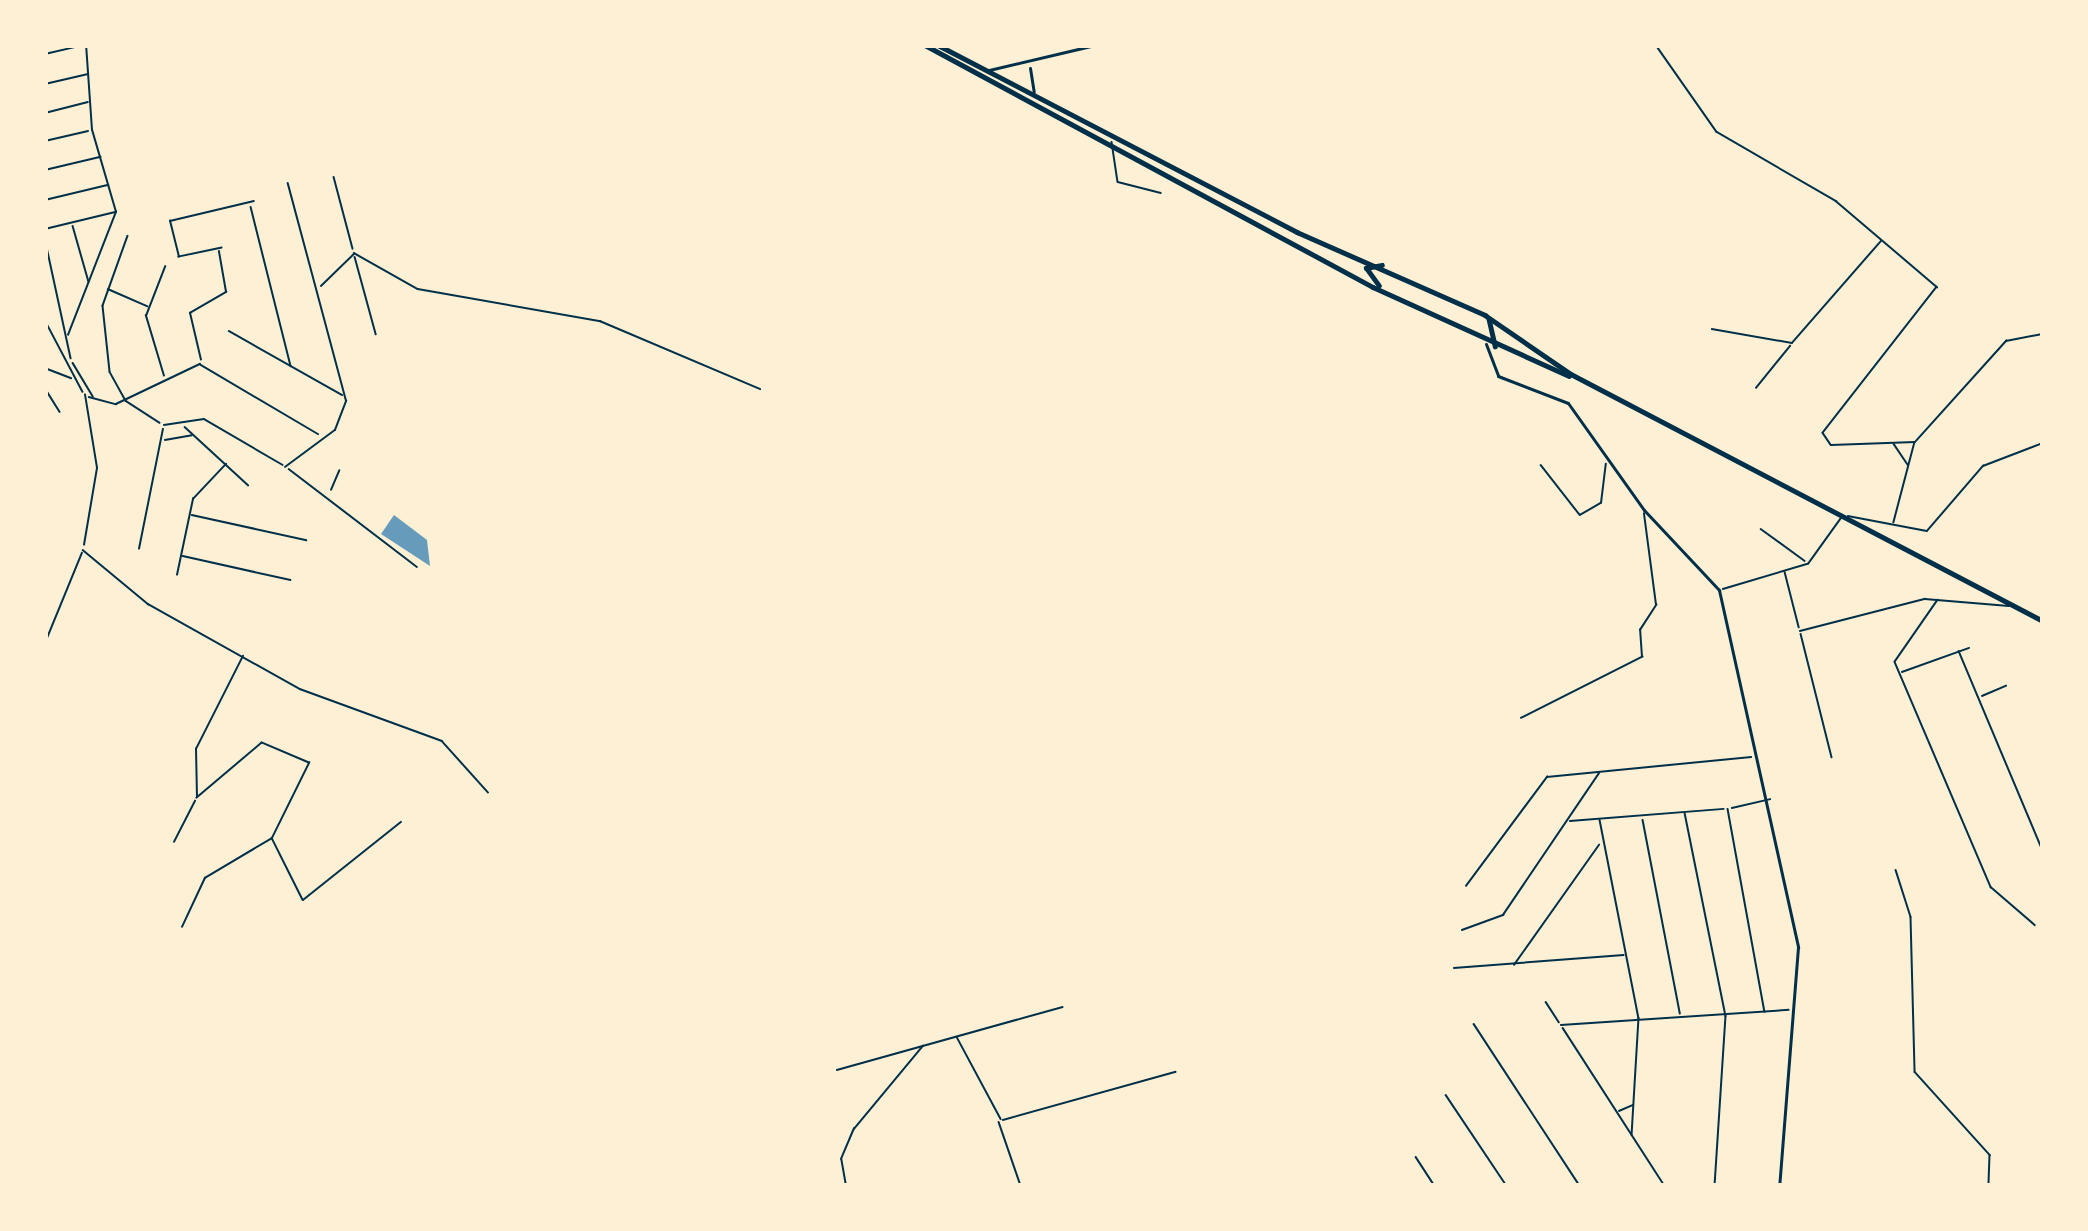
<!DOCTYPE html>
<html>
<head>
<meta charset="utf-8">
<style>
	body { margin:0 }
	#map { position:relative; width:2088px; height:1231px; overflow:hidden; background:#fdf0d5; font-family:Rubik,sans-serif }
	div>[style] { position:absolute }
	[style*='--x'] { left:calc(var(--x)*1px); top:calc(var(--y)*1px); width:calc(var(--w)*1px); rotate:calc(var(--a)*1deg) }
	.water>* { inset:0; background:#669bbc }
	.service>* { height:1.5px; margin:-0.75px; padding:0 0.75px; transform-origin:0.75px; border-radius:0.75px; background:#003049 }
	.minor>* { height:1.5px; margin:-0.75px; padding:0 0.75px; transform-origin:0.75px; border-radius:0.75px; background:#003049 }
	.tertiary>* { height:3px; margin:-1.5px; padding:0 1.5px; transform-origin:1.5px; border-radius:1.5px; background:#003049 }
	.secondary>* { height:3px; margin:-1.5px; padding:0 1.5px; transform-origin:1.5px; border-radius:1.5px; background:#003049 }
	.primary>* { height:4.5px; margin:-2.25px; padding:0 2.25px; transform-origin:2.25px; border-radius:2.25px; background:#003049 }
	span { translate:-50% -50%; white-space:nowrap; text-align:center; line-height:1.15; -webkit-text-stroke:9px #fdf0d5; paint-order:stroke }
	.frame { position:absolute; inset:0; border:48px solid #fdf0d5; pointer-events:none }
</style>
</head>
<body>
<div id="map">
	<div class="water">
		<i style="clip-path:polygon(394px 515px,427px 540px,430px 566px,381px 534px)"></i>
	</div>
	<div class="service">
		<i style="--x:108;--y:289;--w:43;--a:23.6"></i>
	</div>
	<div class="minor">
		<i style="--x:1656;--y:45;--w:106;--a:55"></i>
		<i style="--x:1717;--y:132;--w:138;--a:30.1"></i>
		<i style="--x:1836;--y:201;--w:133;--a:40.4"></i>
		<i style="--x:1937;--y:287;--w:185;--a:128"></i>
		<i style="--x:1823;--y:433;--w:14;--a:56"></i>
		<i style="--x:1831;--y:445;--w:84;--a:-2"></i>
		<i style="--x:1915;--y:442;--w:83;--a:104.7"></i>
		<i style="--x:45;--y:54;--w:39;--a:-13"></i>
		<i style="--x:45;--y:84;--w:44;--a:-13.1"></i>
		<i style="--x:45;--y:113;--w:44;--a:-14.3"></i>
		<i style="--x:45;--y:141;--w:44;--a:-13.1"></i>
		<i style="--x:1112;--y:142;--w:40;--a:81.5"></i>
		<i style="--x:1118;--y:182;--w:44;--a:14.3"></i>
		<i style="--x:45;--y:170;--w:57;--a:-13.3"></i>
		<i style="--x:334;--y:177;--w:74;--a:75.2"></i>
		<i style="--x:45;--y:200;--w:65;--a:-13.4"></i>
		<i style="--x:251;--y:207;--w:164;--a:75.9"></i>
		<i style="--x:73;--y:226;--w:58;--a:74.1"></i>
		<i style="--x:45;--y:229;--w:73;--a:-13.5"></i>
		<i style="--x:128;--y:236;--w:74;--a:109.7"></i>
		<i style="--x:103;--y:306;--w:66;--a:83.9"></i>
		<i style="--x:110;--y:372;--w:33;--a:61"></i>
		<i style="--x:126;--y:401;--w:40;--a:32.9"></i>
		<i style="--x:45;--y:238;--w:123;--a:77.8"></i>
		<i style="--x:222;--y:248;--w:44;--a:168.2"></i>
		<i style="--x:179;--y:257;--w:37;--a:-104"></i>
		<i style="--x:170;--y:221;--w:86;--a:-13.4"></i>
		<i style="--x:354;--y:253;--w:73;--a:29.4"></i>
		<i style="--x:418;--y:289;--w:185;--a:10"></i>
		<i style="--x:600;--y:321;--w:174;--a:23"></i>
		<i style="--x:355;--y:257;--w:80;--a:74.7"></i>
		<i style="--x:321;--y:286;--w:46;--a:-44.1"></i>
		<i style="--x:45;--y:320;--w:81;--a:62.2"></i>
		<i style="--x:1712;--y:329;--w:81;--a:9.9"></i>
		<i style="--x:1792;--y:343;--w:135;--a:-48.9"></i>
		<i style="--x:229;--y:331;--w:130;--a:29.5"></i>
		<i style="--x:68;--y:335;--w:132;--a:-68.7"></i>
		<i style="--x:116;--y:212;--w:85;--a:-106.3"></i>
		<i style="--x:92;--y:130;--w:85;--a:-94"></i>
		<i style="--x:201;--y:360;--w:48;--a:-103.2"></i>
		<i style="--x:190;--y:313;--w:42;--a:-30.3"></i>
		<i style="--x:226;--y:292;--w:41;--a:-99.9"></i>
		<i style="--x:73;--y:363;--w:39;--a:59"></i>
		<i style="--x:201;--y:365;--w:136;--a:30.5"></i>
		<i style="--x:45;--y:368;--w:28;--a:21"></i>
		<i style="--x:164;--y:376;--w:63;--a:-106.7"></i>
		<i style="--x:146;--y:316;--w:53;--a:-68.8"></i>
		<i style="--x:45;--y:388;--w:28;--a:58"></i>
		<i style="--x:1756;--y:388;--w:54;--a:-51"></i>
		<i style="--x:89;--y:397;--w:28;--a:15"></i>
		<i style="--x:116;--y:404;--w:93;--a:-25.5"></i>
		<i style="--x:164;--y:425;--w:40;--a:-8.5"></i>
		<i style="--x:204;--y:419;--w:91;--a:30.2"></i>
		<i style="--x:185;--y:427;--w:86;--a:42.6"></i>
		<i style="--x:165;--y:440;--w:27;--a:-10"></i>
		<i style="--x:1916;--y:441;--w:135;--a:-48"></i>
		<i style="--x:2006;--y:341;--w:38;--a:-11"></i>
		<i style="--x:1894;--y:444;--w:25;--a:56"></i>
		<i style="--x:1541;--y:465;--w:63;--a:52"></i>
		<i style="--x:1580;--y:515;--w:24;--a:-30"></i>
		<i style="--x:1601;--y:503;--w:39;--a:-83"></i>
		<i style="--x:285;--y:467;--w:62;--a:-36.5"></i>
		<i style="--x:335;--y:430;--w:31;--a:-69"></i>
		<i style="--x:346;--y:401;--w:225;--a:-105"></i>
		<i style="--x:289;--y:469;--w:161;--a:37.4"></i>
		<i style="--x:331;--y:490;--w:21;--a:-67"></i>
		<i style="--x:192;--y:515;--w:117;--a:12.4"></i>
		<i style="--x:1848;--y:516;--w:80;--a:10.8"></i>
		<i style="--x:1927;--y:531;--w:86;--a:-49.3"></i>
		<i style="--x:1983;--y:466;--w:64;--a:-21"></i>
		<i style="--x:1761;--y:529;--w:54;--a:36"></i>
		<i style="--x:84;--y:545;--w:78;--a:-80.4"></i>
		<i style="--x:97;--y:468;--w:74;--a:-99.3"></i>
		<i style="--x:139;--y:549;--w:122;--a:-78.7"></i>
		<i style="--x:83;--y:550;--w:85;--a:39.7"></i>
		<i style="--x:148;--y:604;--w:174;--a:29.2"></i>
		<i style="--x:300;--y:689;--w:151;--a:20.1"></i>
		<i style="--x:442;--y:741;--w:69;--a:48"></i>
		<i style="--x:183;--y:556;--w:110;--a:12.6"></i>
		<i style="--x:1808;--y:564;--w:57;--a:-54.3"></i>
		<i style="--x:1785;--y:572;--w:57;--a:75.7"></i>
		<i style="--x:177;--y:575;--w:78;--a:-78.1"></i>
		<i style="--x:193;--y:499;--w:48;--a:-46.7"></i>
		<i style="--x:1723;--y:589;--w:88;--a:-16.6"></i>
		<i style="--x:1938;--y:600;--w:75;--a:124.7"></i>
		<i style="--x:1895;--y:662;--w:245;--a:66.9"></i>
		<i style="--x:1991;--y:887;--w:58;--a:40.8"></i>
		<i style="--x:1800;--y:631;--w:129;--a:-14.4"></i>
		<i style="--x:1925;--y:599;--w:84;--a:4.8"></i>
		<i style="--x:1801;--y:634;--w:127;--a:75.9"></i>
		<i style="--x:45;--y:643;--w:97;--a:-67.7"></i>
		<i style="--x:1959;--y:651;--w:217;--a:67.2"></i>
		<i style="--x:1902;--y:672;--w:71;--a:-19.7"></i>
		<i style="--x:1982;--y:696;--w:26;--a:-23"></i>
		<i style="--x:1521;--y:718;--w:136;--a:-26.8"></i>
		<i style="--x:1642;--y:657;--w:27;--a:-94"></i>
		<i style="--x:1640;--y:630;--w:30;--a:-57"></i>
		<i style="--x:1656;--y:605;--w:92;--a:-97.5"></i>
		<i style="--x:197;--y:797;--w:48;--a:-91.2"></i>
		<i style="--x:196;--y:749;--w:104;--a:-63.2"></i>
		<i style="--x:1732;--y:808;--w:39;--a:-13"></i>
		<i style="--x:1728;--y:809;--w:206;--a:79.7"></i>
		<i style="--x:1685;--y:813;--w:207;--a:78.6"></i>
		<i style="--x:1726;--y:1016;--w:170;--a:93.7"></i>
		<i style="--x:1600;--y:820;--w:202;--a:78.9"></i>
		<i style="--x:1639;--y:1018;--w:117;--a:93.4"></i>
		<i style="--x:1643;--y:820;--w:197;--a:79.1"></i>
		<i style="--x:1570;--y:821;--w:154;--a:-4.5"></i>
		<i style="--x:272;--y:838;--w:69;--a:63.4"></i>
		<i style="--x:303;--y:900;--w:125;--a:-38.5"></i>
		<i style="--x:174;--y:842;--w:46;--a:-62.9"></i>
		<i style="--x:1896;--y:870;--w:49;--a:72.3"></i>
		<i style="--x:1911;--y:917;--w:155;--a:88.5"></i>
		<i style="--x:1915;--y:1072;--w:112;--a:47.9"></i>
		<i style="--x:1990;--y:1155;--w:31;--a:92"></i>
		<i style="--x:1466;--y:886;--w:136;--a:-53.4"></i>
		<i style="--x:1547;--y:777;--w:205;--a:-5.6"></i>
		<i style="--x:182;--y:927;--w:54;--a:-64.9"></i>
		<i style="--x:205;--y:878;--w:78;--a:-30.8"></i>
		<i style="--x:272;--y:838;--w:84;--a:-63.7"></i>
		<i style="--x:309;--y:763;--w:51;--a:-156.9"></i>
		<i style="--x:262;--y:743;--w:85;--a:139.8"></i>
		<i style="--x:1462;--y:930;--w:44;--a:-20.1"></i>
		<i style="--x:1503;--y:915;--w:171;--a:-55.9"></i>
		<i style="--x:1514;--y:965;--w:147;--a:-54.7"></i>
		<i style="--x:1454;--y:968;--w:170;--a:-4.4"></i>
		<i style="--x:1546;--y:1002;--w:24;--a:57"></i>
		<i style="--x:1474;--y:1024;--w:194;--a:56.8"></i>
		<i style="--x:1561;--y:1025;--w:228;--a:-3.8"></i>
		<i style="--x:1563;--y:1028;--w:188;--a:57.2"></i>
		<i style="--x:957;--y:1037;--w:93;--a:61.8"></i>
		<i style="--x:837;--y:1070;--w:234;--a:-15.6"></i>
		<i style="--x:1446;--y:1095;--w:110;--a:56.2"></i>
		<i style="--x:1619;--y:1111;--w:15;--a:-23"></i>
		<i style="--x:1003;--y:1120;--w:179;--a:-15.6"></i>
		<i style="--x:999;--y:1122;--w:68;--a:71"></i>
		<i style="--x:1416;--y:1157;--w:35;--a:57"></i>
		<i style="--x:846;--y:1186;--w:27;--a:-100"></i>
		<i style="--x:841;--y:1159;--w:33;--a:-67"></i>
		<i style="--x:854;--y:1129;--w:108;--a:-50.3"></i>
	</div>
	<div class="tertiary">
		<i style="--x:1030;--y:68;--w:24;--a:81"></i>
		<i style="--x:989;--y:70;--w:109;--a:-13.3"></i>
	</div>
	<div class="secondary">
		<i style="--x:1486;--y:344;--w:34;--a:69"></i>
		<i style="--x:1498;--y:376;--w:75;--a:21.1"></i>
		<i style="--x:1568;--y:403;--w:131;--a:54.6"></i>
		<i style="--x:1644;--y:510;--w:110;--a:46.8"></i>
		<i style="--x:1719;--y:590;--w:366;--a:77.5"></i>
		<i style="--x:1798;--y:947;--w:240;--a:94.5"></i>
	</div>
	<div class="primary">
		<i style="--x:925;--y:45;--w:509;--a:28.38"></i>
		<i style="--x:1373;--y:287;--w:215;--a:24.4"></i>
		<i style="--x:938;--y:45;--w:405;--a:27.5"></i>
		<i style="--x:1297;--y:232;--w:206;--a:23.8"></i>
		<i style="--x:1485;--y:315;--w:104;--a:34.5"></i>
		<i style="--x:1571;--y:374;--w:533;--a:27.62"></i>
		<i style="--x:1379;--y:286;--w:22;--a:-126"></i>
		<i style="--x:1366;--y:268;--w:16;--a:-11"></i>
		<i style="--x:1489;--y:319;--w:28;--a:77"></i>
	</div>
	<div class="frame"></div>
</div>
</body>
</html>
